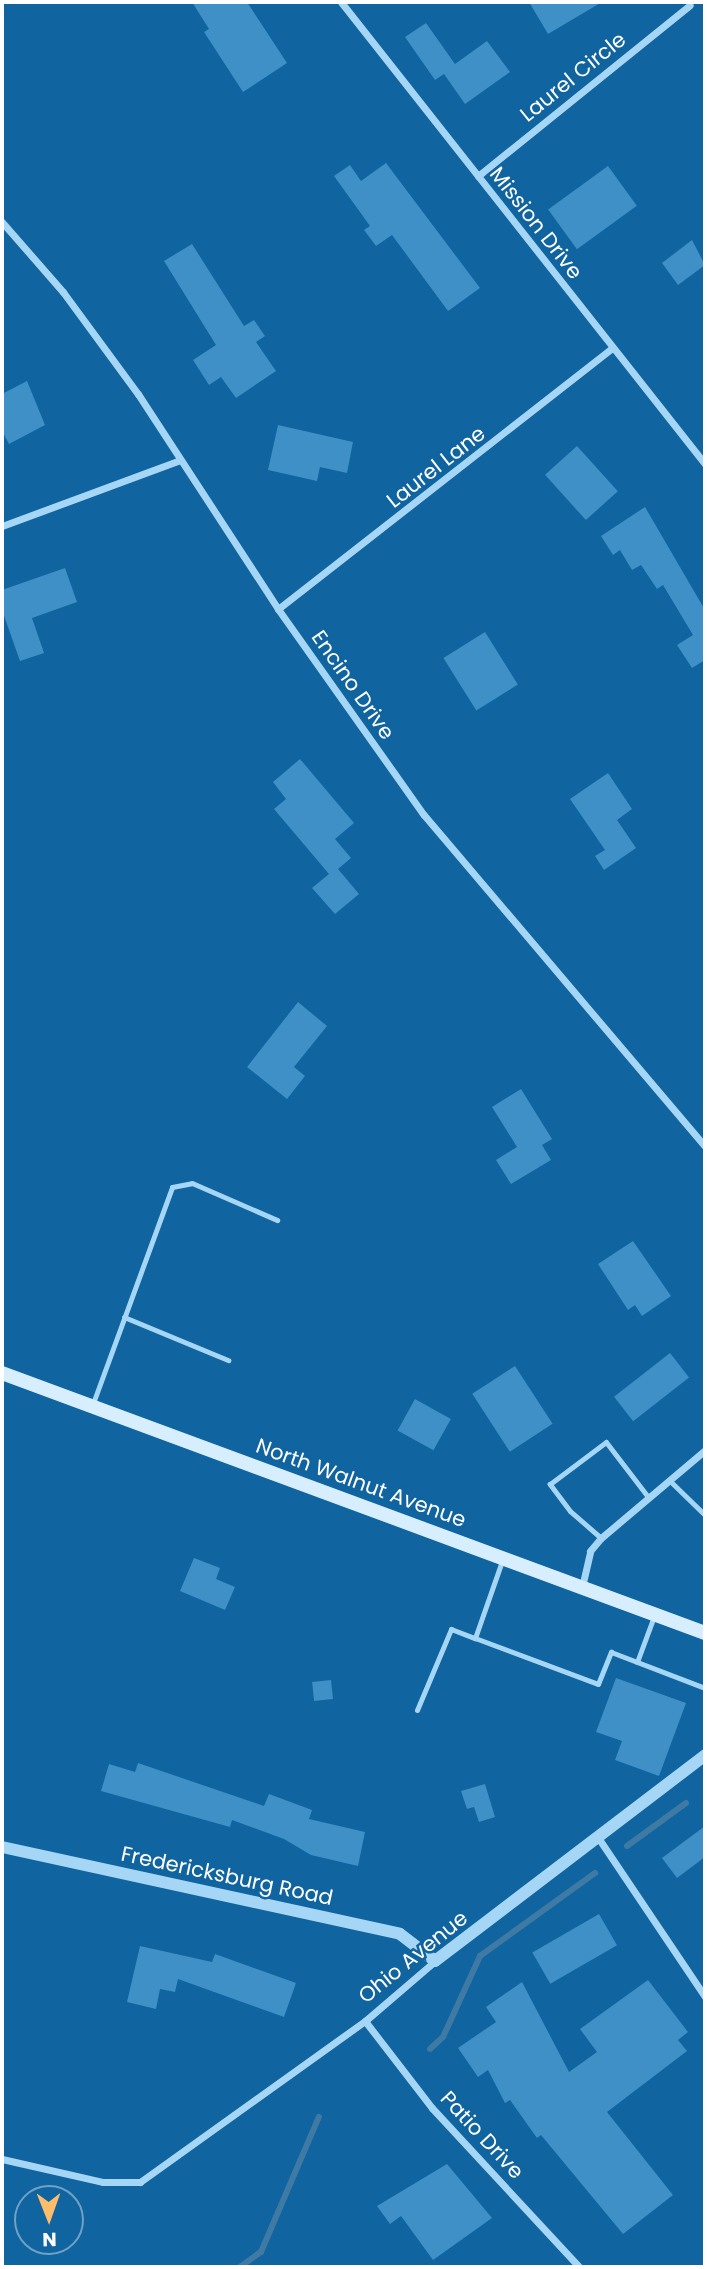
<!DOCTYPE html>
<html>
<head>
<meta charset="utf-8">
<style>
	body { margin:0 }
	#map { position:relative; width:707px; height:2269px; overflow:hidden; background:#10649f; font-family:Poppins,sans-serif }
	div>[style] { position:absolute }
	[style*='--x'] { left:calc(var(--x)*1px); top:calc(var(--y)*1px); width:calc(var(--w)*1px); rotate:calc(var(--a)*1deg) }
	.stream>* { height:6px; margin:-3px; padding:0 3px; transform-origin:3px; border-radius:3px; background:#3f7aa4 }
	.building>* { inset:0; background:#3e90c7; transform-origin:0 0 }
	.service>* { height:5px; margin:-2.5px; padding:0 2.5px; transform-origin:2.5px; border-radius:2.5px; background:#a6d6f5 }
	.minor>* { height:7px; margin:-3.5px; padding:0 3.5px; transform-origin:3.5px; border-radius:3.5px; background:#a6d6f5 }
	.tertiary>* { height:12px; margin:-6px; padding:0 6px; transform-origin:6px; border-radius:6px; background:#a6d6f5 }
	.secondary>* { height:14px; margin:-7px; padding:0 7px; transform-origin:7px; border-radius:7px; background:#d7eefe }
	span { translate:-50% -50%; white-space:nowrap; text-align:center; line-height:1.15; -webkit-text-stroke:5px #10649f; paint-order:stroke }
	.street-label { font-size:21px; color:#fff }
	.frame { position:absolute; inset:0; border:4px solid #fff; pointer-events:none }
	.north { position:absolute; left:14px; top:2185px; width:70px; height:70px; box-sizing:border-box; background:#10649f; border:2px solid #70a2c5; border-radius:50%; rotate:179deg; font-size:19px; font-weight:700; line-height:28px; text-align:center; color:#fff }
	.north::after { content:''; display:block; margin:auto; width:24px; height:32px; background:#ffbd6b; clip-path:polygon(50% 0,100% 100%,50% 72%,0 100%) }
</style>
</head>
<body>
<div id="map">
	<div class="stream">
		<i style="--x:627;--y:1846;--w:73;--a:-36.1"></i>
		<i style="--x:430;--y:2049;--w:18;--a:-43"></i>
		<i style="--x:443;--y:2037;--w:89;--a:-65.4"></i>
		<i style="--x:480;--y:1956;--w:142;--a:-35.8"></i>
		<i style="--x:240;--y:2267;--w:26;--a:-36"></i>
		<i style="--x:261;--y:2252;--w:147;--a:-66.8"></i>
	</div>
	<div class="building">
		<i style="clip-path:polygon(192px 2px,247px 2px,287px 63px,243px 92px,204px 32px,209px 29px)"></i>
		<i style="clip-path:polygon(529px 2px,602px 2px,548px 34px)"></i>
		<i style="clip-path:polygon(426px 23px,455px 64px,487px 41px,510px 72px,465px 104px,444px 74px,435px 80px,405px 37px)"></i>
		<i style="clip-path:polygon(386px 163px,480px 288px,448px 311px,392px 235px,376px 246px,364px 230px,370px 226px,334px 176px,350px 165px,361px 181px)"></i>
		<i style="left:608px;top:166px;width:49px;height:74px;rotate:54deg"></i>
		<i style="clip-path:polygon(692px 240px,705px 265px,678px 285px,662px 263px)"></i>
		<i style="clip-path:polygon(192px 244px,244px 326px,254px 320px,265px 336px,256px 342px,276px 371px,236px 398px,221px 377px,209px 385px,193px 360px,216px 345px,164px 261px)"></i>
		<i style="clip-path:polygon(27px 381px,45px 425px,9px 444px,2px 431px,2px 394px)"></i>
		<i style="clip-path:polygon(278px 425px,353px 442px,347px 473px,320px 467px,317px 481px,268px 470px)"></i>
		<i style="left:577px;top:446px;width:61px;height:43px;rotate:48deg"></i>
		<i style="clip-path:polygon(645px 507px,705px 610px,705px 660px,692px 668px,677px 645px,693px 635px,663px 585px,657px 589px,641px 565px,632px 570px,620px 550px,613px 555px,601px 536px)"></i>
		<i style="clip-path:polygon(65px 568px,77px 602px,32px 618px,44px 653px,20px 661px,2px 610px,2px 590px)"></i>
		<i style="left:485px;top:632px;width:62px;height:49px;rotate:58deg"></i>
		<i style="clip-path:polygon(300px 759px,354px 823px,335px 839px,351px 858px,338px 869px,359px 894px,335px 914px,312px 888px,329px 874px,274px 809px,286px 799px,273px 782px)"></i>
		<i style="clip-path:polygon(608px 773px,632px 809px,617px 820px,636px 848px,604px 870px,595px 856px,605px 850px,570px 799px)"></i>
		<i style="clip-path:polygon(298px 1002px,327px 1026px,294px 1067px,305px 1076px,287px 1099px,247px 1067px)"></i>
		<i style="clip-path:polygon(521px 1089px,552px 1139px,542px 1145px,551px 1160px,511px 1184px,496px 1160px,517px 1147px,492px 1107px)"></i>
		<i style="clip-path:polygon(633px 1241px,671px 1296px,642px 1316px,635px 1305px,628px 1310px,598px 1264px)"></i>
		<i style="left:670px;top:1353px;width:31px;height:71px;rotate:52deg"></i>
		<i style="left:515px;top:1366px;width:69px;height:51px;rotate:57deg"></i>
		<i style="left:415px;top:1399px;width:41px;height:36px;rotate:29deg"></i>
		<i style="clip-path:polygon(194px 1558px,220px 1568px,216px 1579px,235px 1587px,225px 1610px,180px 1591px)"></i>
		<i style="clip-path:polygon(616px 1678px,686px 1703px,659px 1776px,615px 1760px,622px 1741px,596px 1732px)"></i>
		<i style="left:331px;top:1680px;width:19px;height:19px;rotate:84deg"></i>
		<i style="clip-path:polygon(138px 1763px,264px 1806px,269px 1794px,312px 1810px,309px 1819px,365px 1832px,358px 1866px,311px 1855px,284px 1839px,232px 1820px,230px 1827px,101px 1791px,109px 1764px,135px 1772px)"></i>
		<i style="clip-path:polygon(485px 1784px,495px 1817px,479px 1822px,474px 1807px,467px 1809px,461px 1791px)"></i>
		<i style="clip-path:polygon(705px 1826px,705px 1857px,677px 1878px,662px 1858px)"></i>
		<i style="left:599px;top:1914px;width:36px;height:77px;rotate:60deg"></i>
		<i style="clip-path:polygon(140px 1946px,212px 1962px,215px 1954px,296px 1983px,284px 2017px,178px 1979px,175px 1992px,160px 1989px,156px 2009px,127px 2002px)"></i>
		<i style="clip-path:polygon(648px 1980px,688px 2032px,678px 2040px,687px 2051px,607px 2112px,673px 2195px,623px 2234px,541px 2135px,537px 2138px,510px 2100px,505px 2103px,488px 2070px,478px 2077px,458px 2048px,496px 2022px,486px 2007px,522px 1982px,569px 2072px,597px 2052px,580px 2029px)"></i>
		<i style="clip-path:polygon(447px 2164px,492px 2218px,433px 2260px,401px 2216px,390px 2224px,377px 2206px)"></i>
	</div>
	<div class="service">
		<i style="--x:124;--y:1317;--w:113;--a:22.5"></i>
		<i style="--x:92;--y:1406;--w:233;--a:-69.9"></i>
		<i style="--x:172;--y:1187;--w:20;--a:-11"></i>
		<i style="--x:192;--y:1183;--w:93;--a:23.5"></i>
		<i style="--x:670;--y:1481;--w:49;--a:44.2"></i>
		<i style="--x:601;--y:1538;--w:41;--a:-138.9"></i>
		<i style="--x:570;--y:1511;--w:34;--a:-127"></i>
		<i style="--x:550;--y:1484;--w:70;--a:-36.9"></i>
		<i style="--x:606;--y:1442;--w:69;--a:52.6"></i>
		<i style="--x:475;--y:1638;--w:131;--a:20.5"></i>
		<i style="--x:598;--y:1684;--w:35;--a:-68"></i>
		<i style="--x:611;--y:1652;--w:101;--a:21"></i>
		<i style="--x:637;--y:1662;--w:49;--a:-69.7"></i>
		<i style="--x:417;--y:1710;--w:88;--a:-67.2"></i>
		<i style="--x:451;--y:1629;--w:26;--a:21"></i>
		<i style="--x:475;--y:1638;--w:82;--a:-70.7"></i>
	</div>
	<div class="minor">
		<i style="--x:341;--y:2;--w:588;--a:51.77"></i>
		<i style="--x:478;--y:176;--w:272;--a:-38.9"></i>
		<i style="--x:2;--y:222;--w:93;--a:48.9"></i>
		<i style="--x:63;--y:292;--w:127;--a:53.7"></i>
		<i style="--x:138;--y:394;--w:257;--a:56.9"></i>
		<i style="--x:278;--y:609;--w:252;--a:54.7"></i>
		<i style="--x:424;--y:815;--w:434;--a:49.7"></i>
		<i style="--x:2;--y:526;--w:188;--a:-20.3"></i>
		<i style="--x:278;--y:609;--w:424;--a:-38"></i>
		<i style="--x:582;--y:1587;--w:37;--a:-77"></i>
		<i style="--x:590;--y:1551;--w:17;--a:-50"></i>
		<i style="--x:601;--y:1538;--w:136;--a:-40.2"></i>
		<i style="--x:597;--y:1836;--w:194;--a:56.1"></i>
		<i style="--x:365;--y:2021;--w:110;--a:52.4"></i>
		<i style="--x:432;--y:2108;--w:217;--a:47.2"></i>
		<i style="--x:2;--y:2159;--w:104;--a:12.8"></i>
		<i style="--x:103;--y:2182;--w:37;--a:0"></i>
		<i style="--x:140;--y:2182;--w:277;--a:-35.6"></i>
		<i style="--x:365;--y:2021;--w:92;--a:-40.6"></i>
	</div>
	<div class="tertiary">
		<i style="--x:2;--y:1847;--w:407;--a:12.3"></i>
		<i style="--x:400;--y:1934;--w:44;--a:37.6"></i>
		<i style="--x:435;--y:1961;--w:340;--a:-37.3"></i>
	</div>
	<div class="secondary">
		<i style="--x:2;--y:1373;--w:750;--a:20.3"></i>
	</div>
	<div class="street-label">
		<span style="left:573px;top:77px;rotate:-39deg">Laurel Circle</span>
		<span style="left:536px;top:223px;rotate:52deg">Mission Drive</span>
		<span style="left:436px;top:467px;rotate:-38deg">Laurel Lane</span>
		<span style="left:353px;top:685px;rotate:55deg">Encino Drive</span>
		<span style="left:361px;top:1483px;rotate:20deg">North Walnut Avenue</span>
		<span style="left:227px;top:1876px;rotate:12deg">Fredericksburg Road</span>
		<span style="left:413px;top:1957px;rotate:-39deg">Ohio Avenue</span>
		<span style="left:482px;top:2135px;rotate:47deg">Patio Drive</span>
	</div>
	<div class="frame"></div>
	<div class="north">N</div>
</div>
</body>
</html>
